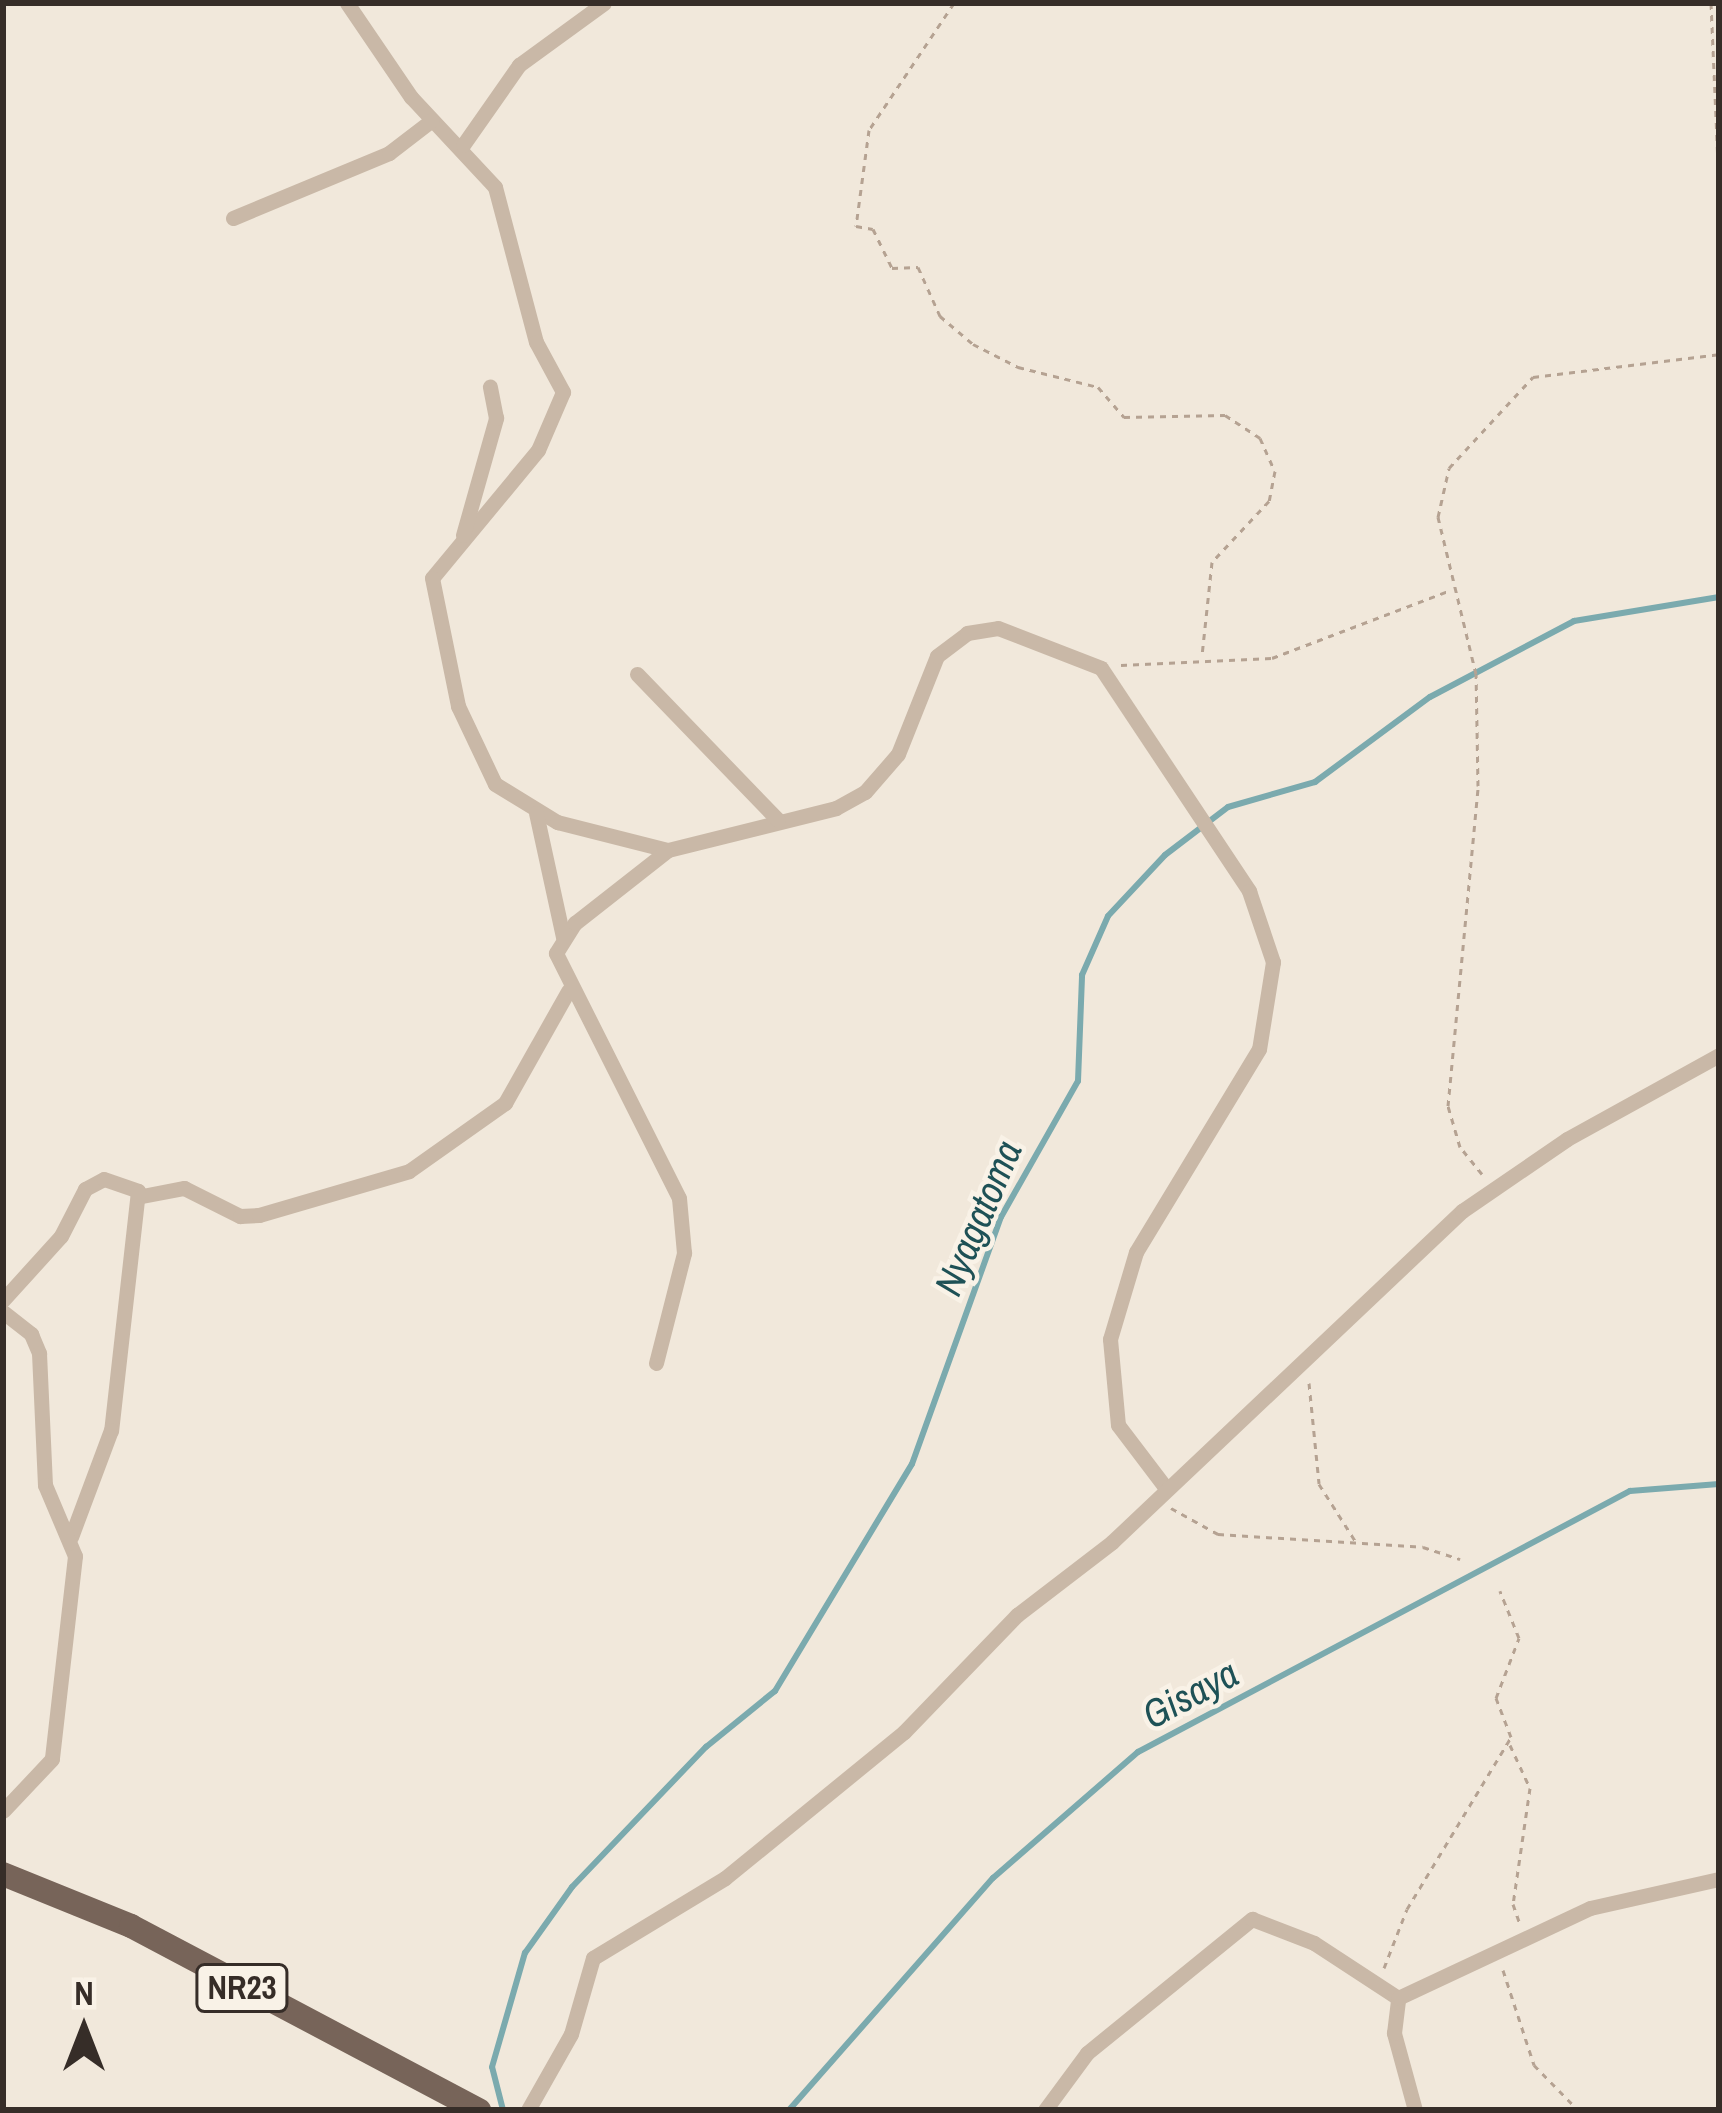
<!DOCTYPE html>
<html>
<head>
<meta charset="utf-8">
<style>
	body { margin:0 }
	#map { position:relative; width:1722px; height:2113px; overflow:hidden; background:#f1e8db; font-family:"Archivo Narrow",sans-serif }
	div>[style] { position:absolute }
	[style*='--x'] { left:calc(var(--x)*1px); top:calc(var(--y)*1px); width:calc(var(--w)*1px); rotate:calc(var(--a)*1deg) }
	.stream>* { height:6px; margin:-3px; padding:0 3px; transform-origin:3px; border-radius:3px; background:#7baaae }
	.path>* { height:3px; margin-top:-1.5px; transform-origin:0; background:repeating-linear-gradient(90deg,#b5a292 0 6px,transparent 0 12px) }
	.minor>* { height:15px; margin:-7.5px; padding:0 7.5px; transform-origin:7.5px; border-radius:7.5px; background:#c9b8a7 }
	.primary>* { height:24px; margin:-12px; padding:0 12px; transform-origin:12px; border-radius:12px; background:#776459 }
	span { translate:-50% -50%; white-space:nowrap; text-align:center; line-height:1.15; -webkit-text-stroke:9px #f9f2e7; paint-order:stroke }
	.shield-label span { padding:3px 9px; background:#f9f2e7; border:3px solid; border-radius:9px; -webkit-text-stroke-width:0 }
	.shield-label { font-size:33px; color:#362d28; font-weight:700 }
	.water-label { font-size:39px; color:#1e5156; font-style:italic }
	.frame { position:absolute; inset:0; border:6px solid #362d28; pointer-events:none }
	.north { position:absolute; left:24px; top:1969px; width:120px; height:120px; -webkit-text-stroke:9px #f9f2e7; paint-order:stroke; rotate:0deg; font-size:33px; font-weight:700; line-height:48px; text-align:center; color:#362d28 }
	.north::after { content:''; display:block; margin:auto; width:42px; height:54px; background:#362d28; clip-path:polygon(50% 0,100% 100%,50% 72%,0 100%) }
</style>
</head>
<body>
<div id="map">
	<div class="stream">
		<i style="--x:503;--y:2110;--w:44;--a:-104.3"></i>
		<i style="--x:492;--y:2067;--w:119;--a:-73.9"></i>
		<i style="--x:525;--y:1953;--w:81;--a:-54.5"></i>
		<i style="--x:572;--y:1887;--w:194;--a:-46.3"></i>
		<i style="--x:706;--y:1747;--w:89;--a:-39.1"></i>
		<i style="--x:775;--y:1691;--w:265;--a:-58.9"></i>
		<i style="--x:912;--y:1464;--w:263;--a:-70.2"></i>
		<i style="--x:1001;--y:1217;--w:156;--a:-60.5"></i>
		<i style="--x:1078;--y:1081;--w:106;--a:-87.8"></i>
		<i style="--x:1082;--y:975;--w:64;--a:-66.2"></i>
		<i style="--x:1108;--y:916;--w:83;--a:-46.9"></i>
		<i style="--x:1165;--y:855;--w:79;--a:-37.3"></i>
		<i style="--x:1228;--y:807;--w:91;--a:-16"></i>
		<i style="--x:1315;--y:782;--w:143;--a:-36.5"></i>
		<i style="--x:1430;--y:697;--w:163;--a:-27.8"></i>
		<i style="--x:1574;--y:621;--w:147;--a:-9.4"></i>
		<i style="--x:789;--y:2110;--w:309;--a:-48.7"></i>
		<i style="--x:993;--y:1878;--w:192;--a:-41"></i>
		<i style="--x:1138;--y:1752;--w:557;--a:-27.95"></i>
		<i style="--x:1630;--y:1491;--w:89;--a:-4.5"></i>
	</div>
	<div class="path">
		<i style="--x:954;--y:3;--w:153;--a:123.8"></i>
		<i style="--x:869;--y:130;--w:97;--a:97.7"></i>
		<i style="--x:856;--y:226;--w:17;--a:10"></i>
		<i style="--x:873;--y:229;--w:43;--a:64"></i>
		<i style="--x:892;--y:268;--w:26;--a:-2"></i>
		<i style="--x:918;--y:267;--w:54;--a:65.8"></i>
		<i style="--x:940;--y:316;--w:43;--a:40.3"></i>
		<i style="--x:973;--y:344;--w:51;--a:27.1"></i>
		<i style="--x:1018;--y:367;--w:82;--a:14"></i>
		<i style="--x:1098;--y:387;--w:40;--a:49"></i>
		<i style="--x:1124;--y:417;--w:101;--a:-1.1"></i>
		<i style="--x:1225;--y:415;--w:42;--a:33.3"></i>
		<i style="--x:1260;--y:438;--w:36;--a:66"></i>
		<i style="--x:1275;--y:471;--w:31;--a:101"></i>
		<i style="--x:1269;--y:501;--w:83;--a:133.1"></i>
		<i style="--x:1212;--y:562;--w:95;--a:96.1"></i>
		<i style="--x:1711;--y:3;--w:183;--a:87.5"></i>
		<i style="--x:1121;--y:665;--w:151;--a:-2.7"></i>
		<i style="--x:1272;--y:658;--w:191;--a:-20.8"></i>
		<i style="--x:1482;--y:1174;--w:35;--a:-129"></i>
		<i style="--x:1460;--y:1147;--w:43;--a:-106.3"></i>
		<i style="--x:1448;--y:1106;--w:321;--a:-84.6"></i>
		<i style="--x:1478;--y:786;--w:112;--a:-91"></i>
		<i style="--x:1476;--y:674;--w:162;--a:-103.6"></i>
		<i style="--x:1438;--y:517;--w:50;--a:-77.3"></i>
		<i style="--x:1449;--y:468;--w:124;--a:-47.3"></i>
		<i style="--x:1533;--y:377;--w:187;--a:-7"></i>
		<i style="--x:1309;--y:1383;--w:101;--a:84.3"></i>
		<i style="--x:1319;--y:1484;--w:69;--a:57.5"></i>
		<i style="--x:1171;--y:1508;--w:54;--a:29"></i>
		<i style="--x:1218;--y:1534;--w:205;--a:3.6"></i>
		<i style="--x:1423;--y:1547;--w:39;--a:18"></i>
		<i style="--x:1510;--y:1745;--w:47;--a:65.1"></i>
		<i style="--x:1530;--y:1788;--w:117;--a:98.3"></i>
		<i style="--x:1513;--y:1904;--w:21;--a:71"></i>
		<i style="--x:1384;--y:1968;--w:63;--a:-68.7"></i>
		<i style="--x:1407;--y:1909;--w:201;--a:-58.8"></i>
		<i style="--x:1511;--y:1737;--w:42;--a:-111"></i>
		<i style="--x:1496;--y:1698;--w:64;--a:-69"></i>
		<i style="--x:1519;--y:1638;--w:51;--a:-112"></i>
		<i style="--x:1503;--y:1970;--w:100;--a:71.9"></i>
		<i style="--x:1534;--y:2065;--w:63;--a:45.6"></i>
	</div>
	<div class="minor">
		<i style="--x:347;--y:3;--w:114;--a:55.8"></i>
		<i style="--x:411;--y:97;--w:123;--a:47"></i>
		<i style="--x:495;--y:187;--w:160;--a:75.2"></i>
		<i style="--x:536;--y:342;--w:57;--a:61.6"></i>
		<i style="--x:563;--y:392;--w:63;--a:113.3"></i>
		<i style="--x:538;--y:450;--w:166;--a:129.6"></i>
		<i style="--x:432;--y:578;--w:131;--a:78.5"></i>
		<i style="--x:458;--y:706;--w:86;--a:64.6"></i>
		<i style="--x:495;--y:784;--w:73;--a:31.5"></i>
		<i style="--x:557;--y:822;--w:114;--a:14.2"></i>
		<i style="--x:668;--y:850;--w:173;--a:-14"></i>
		<i style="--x:836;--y:808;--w:33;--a:-29"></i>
		<i style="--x:865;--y:792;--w:50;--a:-49"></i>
		<i style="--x:898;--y:754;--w:105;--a:-68.3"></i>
		<i style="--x:937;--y:656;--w:38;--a:-37"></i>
		<i style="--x:967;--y:633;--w:31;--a:-9"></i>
		<i style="--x:998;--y:628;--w:110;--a:21.2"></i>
		<i style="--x:1101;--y:668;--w:268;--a:56.4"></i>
		<i style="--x:1249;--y:891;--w:75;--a:71.3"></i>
		<i style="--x:1273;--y:962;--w:88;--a:99.1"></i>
		<i style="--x:1259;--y:1049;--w:237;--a:121.2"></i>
		<i style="--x:1136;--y:1252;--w:91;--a:106.6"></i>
		<i style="--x:1110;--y:1339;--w:86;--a:84.7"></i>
		<i style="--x:1118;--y:1425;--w:78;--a:52.8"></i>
		<i style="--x:463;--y:145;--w:98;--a:-55"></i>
		<i style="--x:519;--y:65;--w:105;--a:-36.1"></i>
		<i style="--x:233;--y:218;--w:169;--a:-22.6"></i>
		<i style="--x:389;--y:153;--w:54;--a:-37.5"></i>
		<i style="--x:463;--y:535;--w:122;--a:-74.2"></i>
		<i style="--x:496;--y:418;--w:32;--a:-101"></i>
		<i style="--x:637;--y:674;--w:203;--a:46"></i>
		<i style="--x:536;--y:813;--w:127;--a:77.7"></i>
		<i style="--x:142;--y:1196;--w:43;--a:-10.8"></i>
		<i style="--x:184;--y:1188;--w:63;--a:26.6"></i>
		<i style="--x:240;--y:1216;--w:19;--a:-3"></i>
		<i style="--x:259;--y:1215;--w:156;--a:-16.3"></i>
		<i style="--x:409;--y:1171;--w:118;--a:-35.3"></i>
		<i style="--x:505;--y:1103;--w:129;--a:-60.6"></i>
		<i style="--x:3;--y:1300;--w:86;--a:-47.8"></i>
		<i style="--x:61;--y:1236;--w:53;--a:-62.9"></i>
		<i style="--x:85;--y:1189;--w:21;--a:-28"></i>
		<i style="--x:104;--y:1179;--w:36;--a:19"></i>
		<i style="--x:138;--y:1191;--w:241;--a:96.4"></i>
		<i style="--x:111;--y:1430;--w:114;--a:110.5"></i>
		<i style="--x:3;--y:1312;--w:36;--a:38"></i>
		<i style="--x:31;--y:1334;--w:21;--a:67"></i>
		<i style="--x:39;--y:1353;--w:132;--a:87.4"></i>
		<i style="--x:45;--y:1485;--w:77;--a:67.1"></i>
		<i style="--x:75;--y:1556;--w:204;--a:96.5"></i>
		<i style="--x:52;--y:1759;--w:71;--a:133.3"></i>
		<i style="--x:656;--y:1363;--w:114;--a:-75.7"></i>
		<i style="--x:684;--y:1253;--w:55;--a:-95.2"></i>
		<i style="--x:679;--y:1198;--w:274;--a:-116.7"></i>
		<i style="--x:556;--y:953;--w:36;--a:-58"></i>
		<i style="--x:575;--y:923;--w:118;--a:-38.1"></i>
		<i style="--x:528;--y:2110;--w:87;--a:-60.5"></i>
		<i style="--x:571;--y:2034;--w:79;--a:-73.9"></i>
		<i style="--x:593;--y:1958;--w:154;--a:-31.2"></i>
		<i style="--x:725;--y:1878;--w:231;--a:-39.2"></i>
		<i style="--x:904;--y:1732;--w:163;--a:-46"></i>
		<i style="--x:1017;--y:1615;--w:120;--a:-37.5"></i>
		<i style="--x:1112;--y:1542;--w:482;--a:-43.4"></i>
		<i style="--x:1462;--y:1211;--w:127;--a:-34.4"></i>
		<i style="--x:1567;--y:1139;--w:174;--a:-28.9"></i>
		<i style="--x:1045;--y:2110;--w:71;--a:-53.6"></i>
		<i style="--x:1087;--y:2053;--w:213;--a:-39.1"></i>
		<i style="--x:1252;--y:1919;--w:66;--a:21.2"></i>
		<i style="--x:1314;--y:1943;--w:100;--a:33.2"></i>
		<i style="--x:1415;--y:2110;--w:80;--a:-105.3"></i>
		<i style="--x:1394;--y:2033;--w:35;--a:-83"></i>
		<i style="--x:1398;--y:1998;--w:212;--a:-25.1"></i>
		<i style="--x:1590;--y:1908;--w:132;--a:-12.7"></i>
	</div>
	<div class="primary">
		<i style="--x:3;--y:1874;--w:138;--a:22.1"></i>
		<i style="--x:131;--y:1926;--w:394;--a:27.9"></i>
	</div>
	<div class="shield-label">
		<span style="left:242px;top:1988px">NR23</span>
	</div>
	<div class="water-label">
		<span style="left:978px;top:1218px;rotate:-67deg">Nyagatoma</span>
		<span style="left:1190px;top:1694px;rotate:-28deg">Gisaya</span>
	</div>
	<div class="frame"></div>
	<div class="north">N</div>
</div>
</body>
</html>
